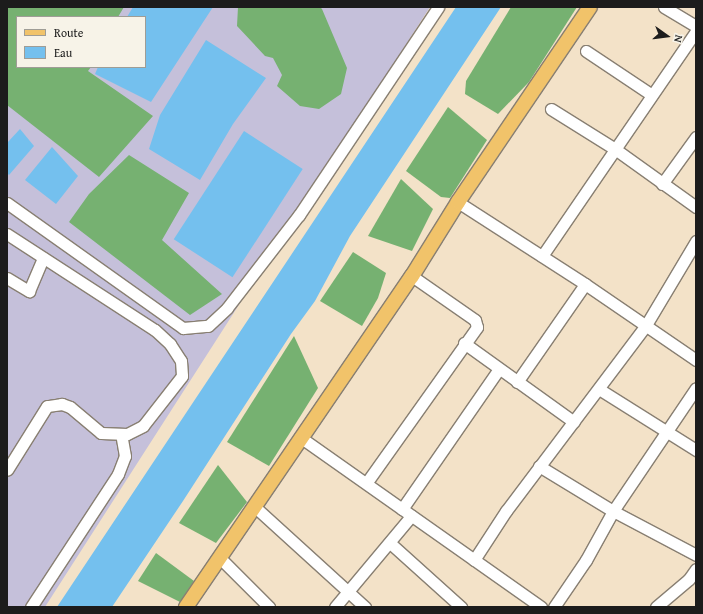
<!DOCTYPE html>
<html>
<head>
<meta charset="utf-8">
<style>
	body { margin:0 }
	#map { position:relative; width:703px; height:614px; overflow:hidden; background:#f3e2c8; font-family:"Gentium Book Plus",serif }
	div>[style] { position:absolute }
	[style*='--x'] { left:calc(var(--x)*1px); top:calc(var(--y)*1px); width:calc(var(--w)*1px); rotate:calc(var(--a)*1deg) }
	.industrial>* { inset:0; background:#c5c0da }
	.forest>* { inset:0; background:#76b171 }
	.water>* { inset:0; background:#74c0ee; transform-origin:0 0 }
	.roads { filter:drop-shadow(1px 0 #887f72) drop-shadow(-1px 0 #887f72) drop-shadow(0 1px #887f72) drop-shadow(0 -1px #887f72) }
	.minor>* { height:11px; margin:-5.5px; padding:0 5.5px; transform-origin:5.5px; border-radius:5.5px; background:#fff }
	.major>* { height:14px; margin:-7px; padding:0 7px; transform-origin:7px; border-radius:7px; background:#f1c36a }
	span { translate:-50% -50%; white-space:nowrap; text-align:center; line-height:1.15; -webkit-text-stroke:4px #f7f3e8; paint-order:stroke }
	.frame { position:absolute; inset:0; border:8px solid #1c1c1c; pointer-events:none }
	.legend { position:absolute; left:16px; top:16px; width:130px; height:52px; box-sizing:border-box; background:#f7f3e8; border:1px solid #9f9d96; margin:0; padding:5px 7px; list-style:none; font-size:12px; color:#1c1c1c }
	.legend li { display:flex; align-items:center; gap:8px; height:20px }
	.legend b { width:20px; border:1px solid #9f9d96 }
	.north { position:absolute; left:647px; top:16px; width:40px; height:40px; -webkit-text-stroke:3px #f7f3e8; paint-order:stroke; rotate:104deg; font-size:11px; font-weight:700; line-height:16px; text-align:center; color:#1c1c1c }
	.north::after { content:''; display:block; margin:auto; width:14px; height:18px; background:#1c1c1c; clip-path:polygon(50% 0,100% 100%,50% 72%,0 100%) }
</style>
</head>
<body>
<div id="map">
	<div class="industrial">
		<i style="clip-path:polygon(evenodd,7px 7px,430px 7px,45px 607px,7px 607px,7px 7px,17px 17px,145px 17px,145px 67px,17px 67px,17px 17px)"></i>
	</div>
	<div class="forest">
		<i style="clip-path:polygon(7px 7px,124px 7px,118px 17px,17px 17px,17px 67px,91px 67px,88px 71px,153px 116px,99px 177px,7px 105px)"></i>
		<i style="clip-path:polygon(238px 7px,320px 7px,322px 9px,347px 68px,341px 94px,319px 109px,300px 106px,277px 86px,282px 75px,273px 58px,265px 56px,237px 26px)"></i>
		<i style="clip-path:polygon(511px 7px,577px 7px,529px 82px,498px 114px,465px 94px,466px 81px)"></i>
		<i style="clip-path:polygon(448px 107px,487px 140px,450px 198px,441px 197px,406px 171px)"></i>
		<i style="clip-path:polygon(129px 155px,189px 193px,162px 240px,222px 294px,190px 315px,69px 222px,89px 194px)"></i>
		<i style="clip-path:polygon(401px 179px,433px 209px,412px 251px,368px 236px)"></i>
		<i style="clip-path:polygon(353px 252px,386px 273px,378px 298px,362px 326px,320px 301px)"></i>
		<i style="clip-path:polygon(294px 336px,318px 388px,269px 466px,227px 442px)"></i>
		<i style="clip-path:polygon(218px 465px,247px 502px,216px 543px,179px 523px)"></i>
		<i style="clip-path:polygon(156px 553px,194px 581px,180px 602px,138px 581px)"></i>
	</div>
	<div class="water">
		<i style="clip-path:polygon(133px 7px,213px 7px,151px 102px,95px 74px,98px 67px,145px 67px,145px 17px,127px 17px)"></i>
		<i style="clip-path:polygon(456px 7px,501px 7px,350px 236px,315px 301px,291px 334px,183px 501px,112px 607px,57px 607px)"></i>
		<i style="clip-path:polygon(206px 40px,266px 78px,233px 124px,200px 180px,149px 149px,160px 115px)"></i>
		<i style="clip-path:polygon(20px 129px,34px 146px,9px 175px,7px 173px,7px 143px)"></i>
		<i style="left:244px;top:131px;width:70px;height:129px;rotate:33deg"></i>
		<i style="clip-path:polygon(52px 147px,78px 176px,56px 204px,25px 180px)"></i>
	</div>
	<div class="roads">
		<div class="minor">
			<i style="--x:664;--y:7;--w:37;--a:31"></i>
			<i style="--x:586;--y:51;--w:79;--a:33.7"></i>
			<i style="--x:551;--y:109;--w:75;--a:32"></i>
			<i style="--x:615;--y:149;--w:100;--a:35.6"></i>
			<i style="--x:662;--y:184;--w:58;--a:-54.1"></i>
			<i style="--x:458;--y:202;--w:151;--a:32.8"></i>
			<i style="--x:585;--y:284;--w:135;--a:34.4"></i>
			<i style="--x:7;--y:203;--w:216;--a:35.4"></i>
			<i style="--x:183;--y:328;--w:25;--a:-5"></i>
			<i style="--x:208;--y:326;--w:26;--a:-43"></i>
			<i style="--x:227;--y:308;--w:118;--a:-52.3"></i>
			<i style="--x:299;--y:215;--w:250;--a:-56.2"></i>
			<i style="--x:7;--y:234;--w:176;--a:33"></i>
			<i style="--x:155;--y:330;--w:21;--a:43"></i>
			<i style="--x:170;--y:344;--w:20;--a:57"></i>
			<i style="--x:181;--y:361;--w:15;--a:86"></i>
			<i style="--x:182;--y:376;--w:63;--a:128"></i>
			<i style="--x:143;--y:426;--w:18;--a:153"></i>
			<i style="--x:127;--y:434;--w:26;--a:-178"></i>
			<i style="--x:101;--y:433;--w:40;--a:-140"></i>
			<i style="--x:70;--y:407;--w:9;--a:-159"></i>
			<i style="--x:62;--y:404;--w:15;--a:172"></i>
			<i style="--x:47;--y:406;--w:75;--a:122"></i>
			<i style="--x:542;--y:256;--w:273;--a:-55.6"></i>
			<i style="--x:7;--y:278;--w:26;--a:31"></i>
			<i style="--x:29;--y:291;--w:36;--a:-67"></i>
			<i style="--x:464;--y:343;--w:135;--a:35.7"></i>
			<i style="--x:517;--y:382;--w:119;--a:-55.2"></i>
			<i style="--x:599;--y:389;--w:115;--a:32.2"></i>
			<i style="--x:300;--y:437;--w:295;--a:35.2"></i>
			<i style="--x:539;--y:466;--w:87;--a:31.3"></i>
			<i style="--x:613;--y:511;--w:94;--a:27.9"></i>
			<i style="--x:367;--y:482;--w:190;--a:-54.6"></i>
			<i style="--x:477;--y:327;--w:7;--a:-106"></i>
			<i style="--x:475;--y:320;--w:77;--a:-145.1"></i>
			<i style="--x:255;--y:507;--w:149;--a:42.3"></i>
			<i style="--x:402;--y:509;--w:170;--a:-55.3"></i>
			<i style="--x:390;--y:543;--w:96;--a:42"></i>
			<i style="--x:219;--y:557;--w:71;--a:45"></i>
			<i style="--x:474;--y:560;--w:59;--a:-56.9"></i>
			<i style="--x:506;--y:511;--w:233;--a:-53"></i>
			<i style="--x:646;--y:325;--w:98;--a:-59.2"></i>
			<i style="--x:31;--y:607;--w:159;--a:-56.8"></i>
			<i style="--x:118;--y:474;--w:19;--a:-69"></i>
			<i style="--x:125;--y:456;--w:22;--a:-100"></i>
			<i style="--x:335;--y:607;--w:119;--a:-50.1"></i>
			<i style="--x:554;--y:607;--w:57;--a:-55.8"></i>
			<i style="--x:586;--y:560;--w:56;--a:-61.1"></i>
			<i style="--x:613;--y:511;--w:148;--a:-56"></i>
			<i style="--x:656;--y:607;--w:43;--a:-40.3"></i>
			<i style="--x:689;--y:579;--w:12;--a:-55"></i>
		</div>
		<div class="major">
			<i style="--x:186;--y:607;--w:401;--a:-55.7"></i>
			<i style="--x:412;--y:276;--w:87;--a:-58.1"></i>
			<i style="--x:458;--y:202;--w:235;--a:-55.9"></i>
		</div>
	</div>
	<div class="frame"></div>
	<ul class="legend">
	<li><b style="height:5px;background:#f1c36a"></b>Route</li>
	<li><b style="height:11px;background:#74c0ee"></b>Eau</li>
	</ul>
	<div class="north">N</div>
</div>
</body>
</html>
